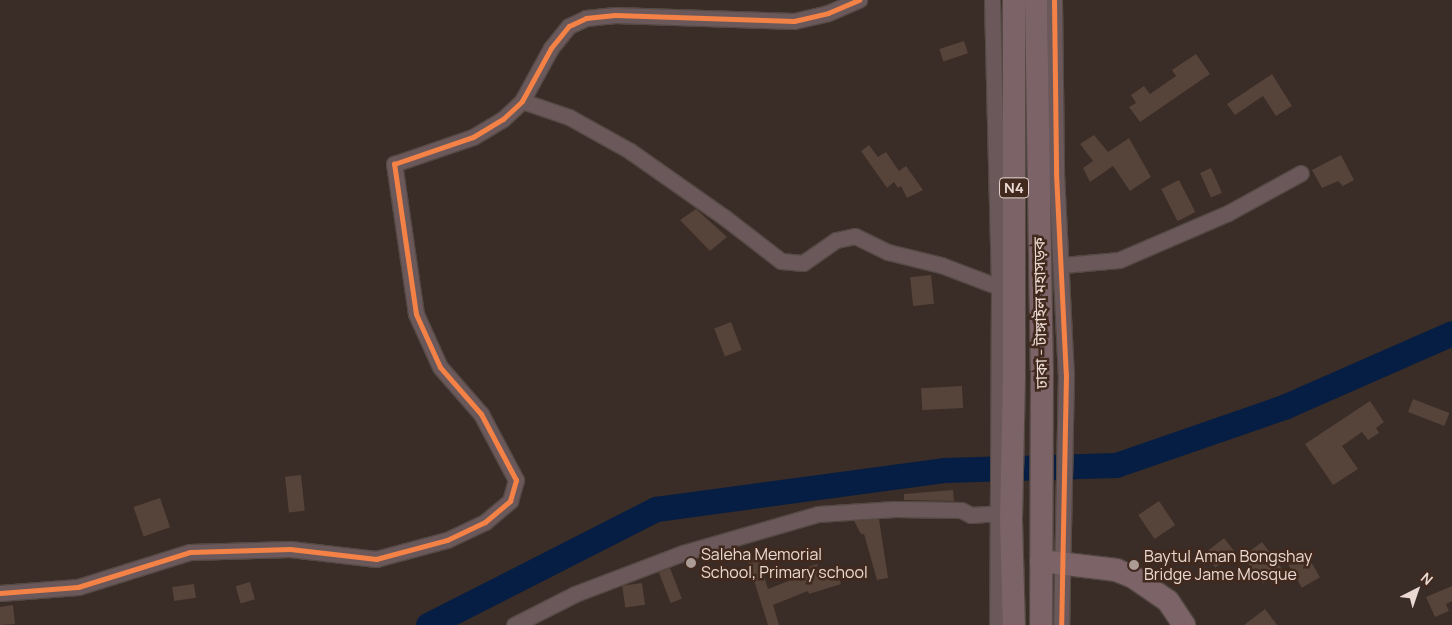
<!DOCTYPE html>
<html>
<head>
<meta charset="utf-8">
<style>
	body { margin:0 }
	#map { position:relative; width:1452px; height:625px; overflow:hidden; background:#3a2c26; font-family:Manrope,"Noto Sans Bengali",sans-serif }
	div>[style] { position:absolute }
	[style*='--x'] { left:calc(var(--x)*1px); top:calc(var(--y)*1px); width:calc(var(--w)*1px); rotate:calc(var(--a)*1deg) }
	.river>* { height:25px; margin:-12.5px; padding:0 12.5px; transform-origin:12.5px; border-radius:12.5px; background:#061e43 }
	.building>* { inset:0; background:#564339; transform-origin:0 0 }
	.roads { filter:drop-shadow(1px 0 #544943) drop-shadow(-1px 0 #544943) drop-shadow(0 1px #544943) drop-shadow(0 -1px #544943) }
	.minor>* { height:15px; margin:-7.5px; padding:0 7.5px; transform-origin:7.5px; border-radius:7.5px; background:#6a585b }
	.highway>* { height:22px; margin:-11px; padding:0 11px; transform-origin:11px; border-radius:11px; background:#7b6367 }
	.cycleway>* { height:5px; margin:-2.5px; padding:0 2.5px; transform-origin:2.5px; border-radius:2.5px; background:#f48246 }
	.dots>* { width:14px; height:14px; translate:-50% -50%; box-sizing:border-box; border:2px solid #42291e; border-radius:50% }
	span { translate:-50% -50%; white-space:nowrap; text-align:center; line-height:1.15; -webkit-text-stroke:5px #42291e; paint-order:stroke }
	.shield-label span { padding:1px 4px; background:#42291e; border:1px solid; border-radius:4px; -webkit-text-stroke-width:0 }
	.shield-label { font-size:15px; color:#ead9d2; font-weight:700 }
	.street-label { font-size:16px; color:#ead9d2 }
	.poi-label { font-size:16px; color:#ead9d2 }
	.left { translate:0 -50%; text-align:left }
	.north { position:absolute; left:1392px; top:565px; width:50px; height:50px; -webkit-text-stroke:4px #42291e; paint-order:stroke; rotate:41deg; font-size:14px; font-weight:700; line-height:20px; text-align:center; color:#ead9d2 }
	.north::after { content:''; display:block; margin:auto; width:18px; height:22px; background:#ead9d2; clip-path:polygon(50% 0,100% 100%,50% 72%,0 100%) }
</style>
</head>
<body>
<div id="map">
	<div class="river">
		<i style="--x:428;--y:625;--w:256;--a:-27"></i>
		<i style="--x:656;--y:509;--w:292;--a:-7.7"></i>
		<i style="--x:945;--y:470;--w:171;--a:-1.7"></i>
		<i style="--x:1116;--y:465;--w:180;--a:-19.1"></i>
		<i style="--x:1286;--y:406;--w:181;--a:-23.7"></i>
	</div>
	<div class="building">
		<i style="left:964px;top:41px;width:13px;height:26px;rotate:72deg"></i>
		<i style="clip-path:polygon(1196px 54px,1210px 74px,1140px 122px,1129px 107px,1136px 103px,1131px 95px,1144px 86px,1150px 94px,1176px 76px,1172px 70px)"></i>
		<i style="clip-path:polygon(1272px 74px,1292px 106px,1276px 116px,1263px 96px,1235px 115px,1227px 104px)"></i>
		<i style="clip-path:polygon(1094px 135px,1108px 152px,1129px 138px,1151px 177px,1130px 191px,1113px 166px,1090px 182px,1083px 168px,1093px 161px,1080px 144px)"></i>
		<i style="clip-path:polygon(869px 145px,878px 157px,886px 152px,899px 171px,906px 166px,923px 190px,907px 198px,901px 186px,898px 188px,894px 182px,887px 188px,861px 151px)"></i>
		<i style="clip-path:polygon(1341px 155px,1354px 180px,1343px 186px,1338px 181px,1322px 188px,1312px 170px)"></i>
		<i style="left:1211px;top:168px;width:27px;height:12px;rotate:66deg"></i>
		<i style="left:1179px;top:180px;width:36px;height:20px;rotate:63deg"></i>
		<i style="clip-path:polygon(696px 209px,727px 237px,710px 251px,680px 220px)"></i>
		<i style="left:931px;top:275px;width:29px;height:21px;rotate:84deg"></i>
		<i style="left:731px;top:322px;width:30px;height:18px;rotate:69deg"></i>
		<i style="left:962px;top:386px;width:22px;height:41px;rotate:87deg"></i>
		<i style="left:1413px;top:399px;width:39px;height:14px;rotate:21deg"></i>
		<i style="clip-path:polygon(1370px 401px,1384px 422px,1376px 428px,1379px 433px,1368px 440px,1362px 432px,1342px 446px,1358px 469px,1333px 485px,1305px 444px)"></i>
		<i style="left:301px;top:475px;width:36px;height:16px;rotate:84deg"></i>
		<i style="clip-path:polygon(953px 490px,954px 501px,904px 500px,904px 494px)"></i>
		<i style="left:160px;top:498px;width:31px;height:28px;rotate:71deg"></i>
		<i style="left:1159px;top:501px;width:29px;height:25px;rotate:56deg"></i>
		<i style="clip-path:polygon(879px 519px,888px 578px,877px 580px,864px 534px,861px 534px,854px 521px)"></i>
		<i style="left:1224px;top:538px;width:18px;height:25px;rotate:52deg"></i>
		<i style="left:1262px;top:542px;width:34px;height:24px;rotate:53deg"></i>
		<i style="left:1306px;top:553px;width:28px;height:21px;rotate:60deg"></i>
		<i style="clip-path:polygon(757px 555px,768px 589px,803px 575px,801px 569px,817px 564px,820px 573px,836px 569px,841px 584px,809px 594px,808px 591px,773px 605px,779px 625px,768px 625px,747px 558px)"></i>
		<i style="left:670px;top:568px;width:33px;height:12px;rotate:69deg"></i>
		<i style="left:250px;top:582px;width:18px;height:15px;rotate:74deg"></i>
		<i style="left:642px;top:583px;width:22px;height:20px;rotate:82deg"></i>
		<i style="left:194px;top:584px;width:14px;height:22px;rotate:82deg"></i>
		<i style="clip-path:polygon(1452px 586px,1452px 601px,1446px 604px,1449px 611px,1435px 617px,1426px 597px)"></i>
		<i style="clip-path:polygon(13px 605px,15px 624px,0 625px,0 607px)"></i>
		<i style="clip-path:polygon(1265px 609px,1277px 625px,1244px 625px)"></i>
	</div>
	<div class="roads">
		<div class="minor">
			<i style="--x:992;--y:0;--w:287;--a:88.6"></i>
			<i style="--x:999;--y:287;--w:338;--a:90.3"></i>
			<i style="--x:1054;--y:0;--w:173;--a:89.3"></i>
			<i style="--x:1056;--y:173;--w:201;--a:87.2"></i>
			<i style="--x:1066;--y:374;--w:251;--a:91.1"></i>
			<i style="--x:522;--y:101;--w:50;--a:18.8"></i>
			<i style="--x:569;--y:117;--w:70;--a:29.1"></i>
			<i style="--x:630;--y:151;--w:115;--a:35.1"></i>
			<i style="--x:724;--y:217;--w:72;--a:37.7"></i>
			<i style="--x:781;--y:261;--w:22;--a:5"></i>
			<i style="--x:803;--y:263;--w:40;--a:-34.9"></i>
			<i style="--x:836;--y:240;--w:19;--a:-12"></i>
			<i style="--x:855;--y:236;--w:37;--a:26"></i>
			<i style="--x:888;--y:252;--w:55;--a:13.8"></i>
			<i style="--x:941;--y:265;--w:62;--a:20.8"></i>
			<i style="--x:1063;--y:265;--w:56;--a:-5.1"></i>
			<i style="--x:1119;--y:260;--w:119;--a:-23.3"></i>
			<i style="--x:1228;--y:213;--w:83;--a:-28.7"></i>
			<i style="--x:0;--y:593;--w:78;--a:-4.4"></i>
			<i style="--x:78;--y:587;--w:117;--a:-17.4"></i>
			<i style="--x:190;--y:552;--w:100;--a:-1.7"></i>
			<i style="--x:290;--y:549;--w:87;--a:6.6"></i>
			<i style="--x:376;--y:559;--w:73;--a:-15"></i>
			<i style="--x:447;--y:540;--w:42;--a:-25.3"></i>
			<i style="--x:485;--y:522;--w:33;--a:-40"></i>
			<i style="--x:510;--y:501;--w:22;--a:-74"></i>
			<i style="--x:516;--y:480;--w:75;--a:-117.9"></i>
			<i style="--x:481;--y:414;--w:62;--a:-131.1"></i>
			<i style="--x:440;--y:367;--w:58;--a:-114.4"></i>
			<i style="--x:416;--y:314;--w:152;--a:-98.3"></i>
			<i style="--x:394;--y:164;--w:83;--a:-18.9"></i>
			<i style="--x:473;--y:137;--w:35;--a:-31"></i>
			<i style="--x:503;--y:119;--w:26;--a:-43"></i>
			<i style="--x:522;--y:101;--w:60;--a:-61.3"></i>
			<i style="--x:551;--y:48;--w:28;--a:-51"></i>
			<i style="--x:569;--y:26;--w:19;--a:-25"></i>
			<i style="--x:586;--y:18;--w:29;--a:-6"></i>
			<i style="--x:615;--y:15;--w:179;--a:1.9"></i>
			<i style="--x:794;--y:21;--w:35;--a:-13"></i>
			<i style="--x:828;--y:13;--w:34;--a:-23"></i>
			<i style="--x:514;--y:625;--w:68;--a:-26.9"></i>
			<i style="--x:575;--y:594;--w:116;--a:-20.8"></i>
			<i style="--x:683;--y:553;--w:141;--a:-16.1"></i>
			<i style="--x:818;--y:514;--w:77;--a:-3.7"></i>
			<i style="--x:895;--y:509;--w:66;--a:0.9"></i>
			<i style="--x:961;--y:510;--w:11;--a:27"></i>
			<i style="--x:971;--y:515;--w:27;--a:-4"></i>
		</div>
		<div class="highway">
			<i style="--x:1014;--y:0;--w:376;--a:90"></i>
			<i style="--x:1014;--y:376;--w:144;--a:91.2"></i>
			<i style="--x:1011;--y:520;--w:105;--a:88.4"></i>
			<i style="--x:1036;--y:0;--w:370;--a:89.1"></i>
			<i style="--x:1042;--y:370;--w:255;--a:90.2"></i>
			<i style="--x:1041;--y:561;--w:76;--a:6.8"></i>
			<i style="--x:1116;--y:570;--w:18;--a:22"></i>
			<i style="--x:1133;--y:577;--w:42;--a:34.4"></i>
			<i style="--x:1168;--y:601;--w:29;--a:56"></i>
		</div>
	</div>
	<div class="cycleway">
		<i style="--x:1054;--y:0;--w:173;--a:89.3"></i>
		<i style="--x:1056;--y:173;--w:201;--a:87.2"></i>
		<i style="--x:1066;--y:374;--w:251;--a:91.1"></i>
		<i style="--x:0;--y:593;--w:78;--a:-4.4"></i>
		<i style="--x:78;--y:587;--w:117;--a:-17.4"></i>
		<i style="--x:190;--y:552;--w:100;--a:-1.7"></i>
		<i style="--x:290;--y:549;--w:87;--a:6.6"></i>
		<i style="--x:376;--y:559;--w:73;--a:-15"></i>
		<i style="--x:447;--y:540;--w:42;--a:-25.3"></i>
		<i style="--x:485;--y:522;--w:33;--a:-40"></i>
		<i style="--x:510;--y:501;--w:22;--a:-74"></i>
		<i style="--x:516;--y:480;--w:75;--a:-117.9"></i>
		<i style="--x:481;--y:414;--w:62;--a:-131.1"></i>
		<i style="--x:440;--y:367;--w:58;--a:-114.4"></i>
		<i style="--x:416;--y:314;--w:152;--a:-98.3"></i>
		<i style="--x:394;--y:164;--w:83;--a:-18.9"></i>
		<i style="--x:473;--y:137;--w:35;--a:-31"></i>
		<i style="--x:503;--y:119;--w:26;--a:-43"></i>
		<i style="--x:522;--y:101;--w:60;--a:-61.3"></i>
		<i style="--x:551;--y:48;--w:28;--a:-51"></i>
		<i style="--x:569;--y:26;--w:19;--a:-25"></i>
		<i style="--x:586;--y:18;--w:29;--a:-6"></i>
		<i style="--x:615;--y:15;--w:179;--a:1.9"></i>
		<i style="--x:794;--y:21;--w:35;--a:-13"></i>
		<i style="--x:828;--y:13;--w:34;--a:-23"></i>
	</div>
	<div class="dots">
		<i style="left:691px;top:563px;background:#ac9c96"></i>
		<i style="left:1134px;top:565px;background:#ac9c96"></i>
	</div>
	<div class="shield-label">
		<span style="left:1014px;top:188px">N4</span>
	</div>
	<div class="street-label">
		<span style="left:1040px;top:313px;rotate:-91deg">ঢাকা - টাঙ্গাইল মহাসড়ক</span>
	</div>
	<div class="poi-label">
		<span class="left" style="left:701px;top:563px">Saleha Memorial<br>School, Primary school</span>
		<span class="left" style="left:1144px;top:565px">Baytul Aman Bongshay<br>Bridge Jame Mosque</span>
	</div>
	<div class="north">N</div>
</div>
</body>
</html>
